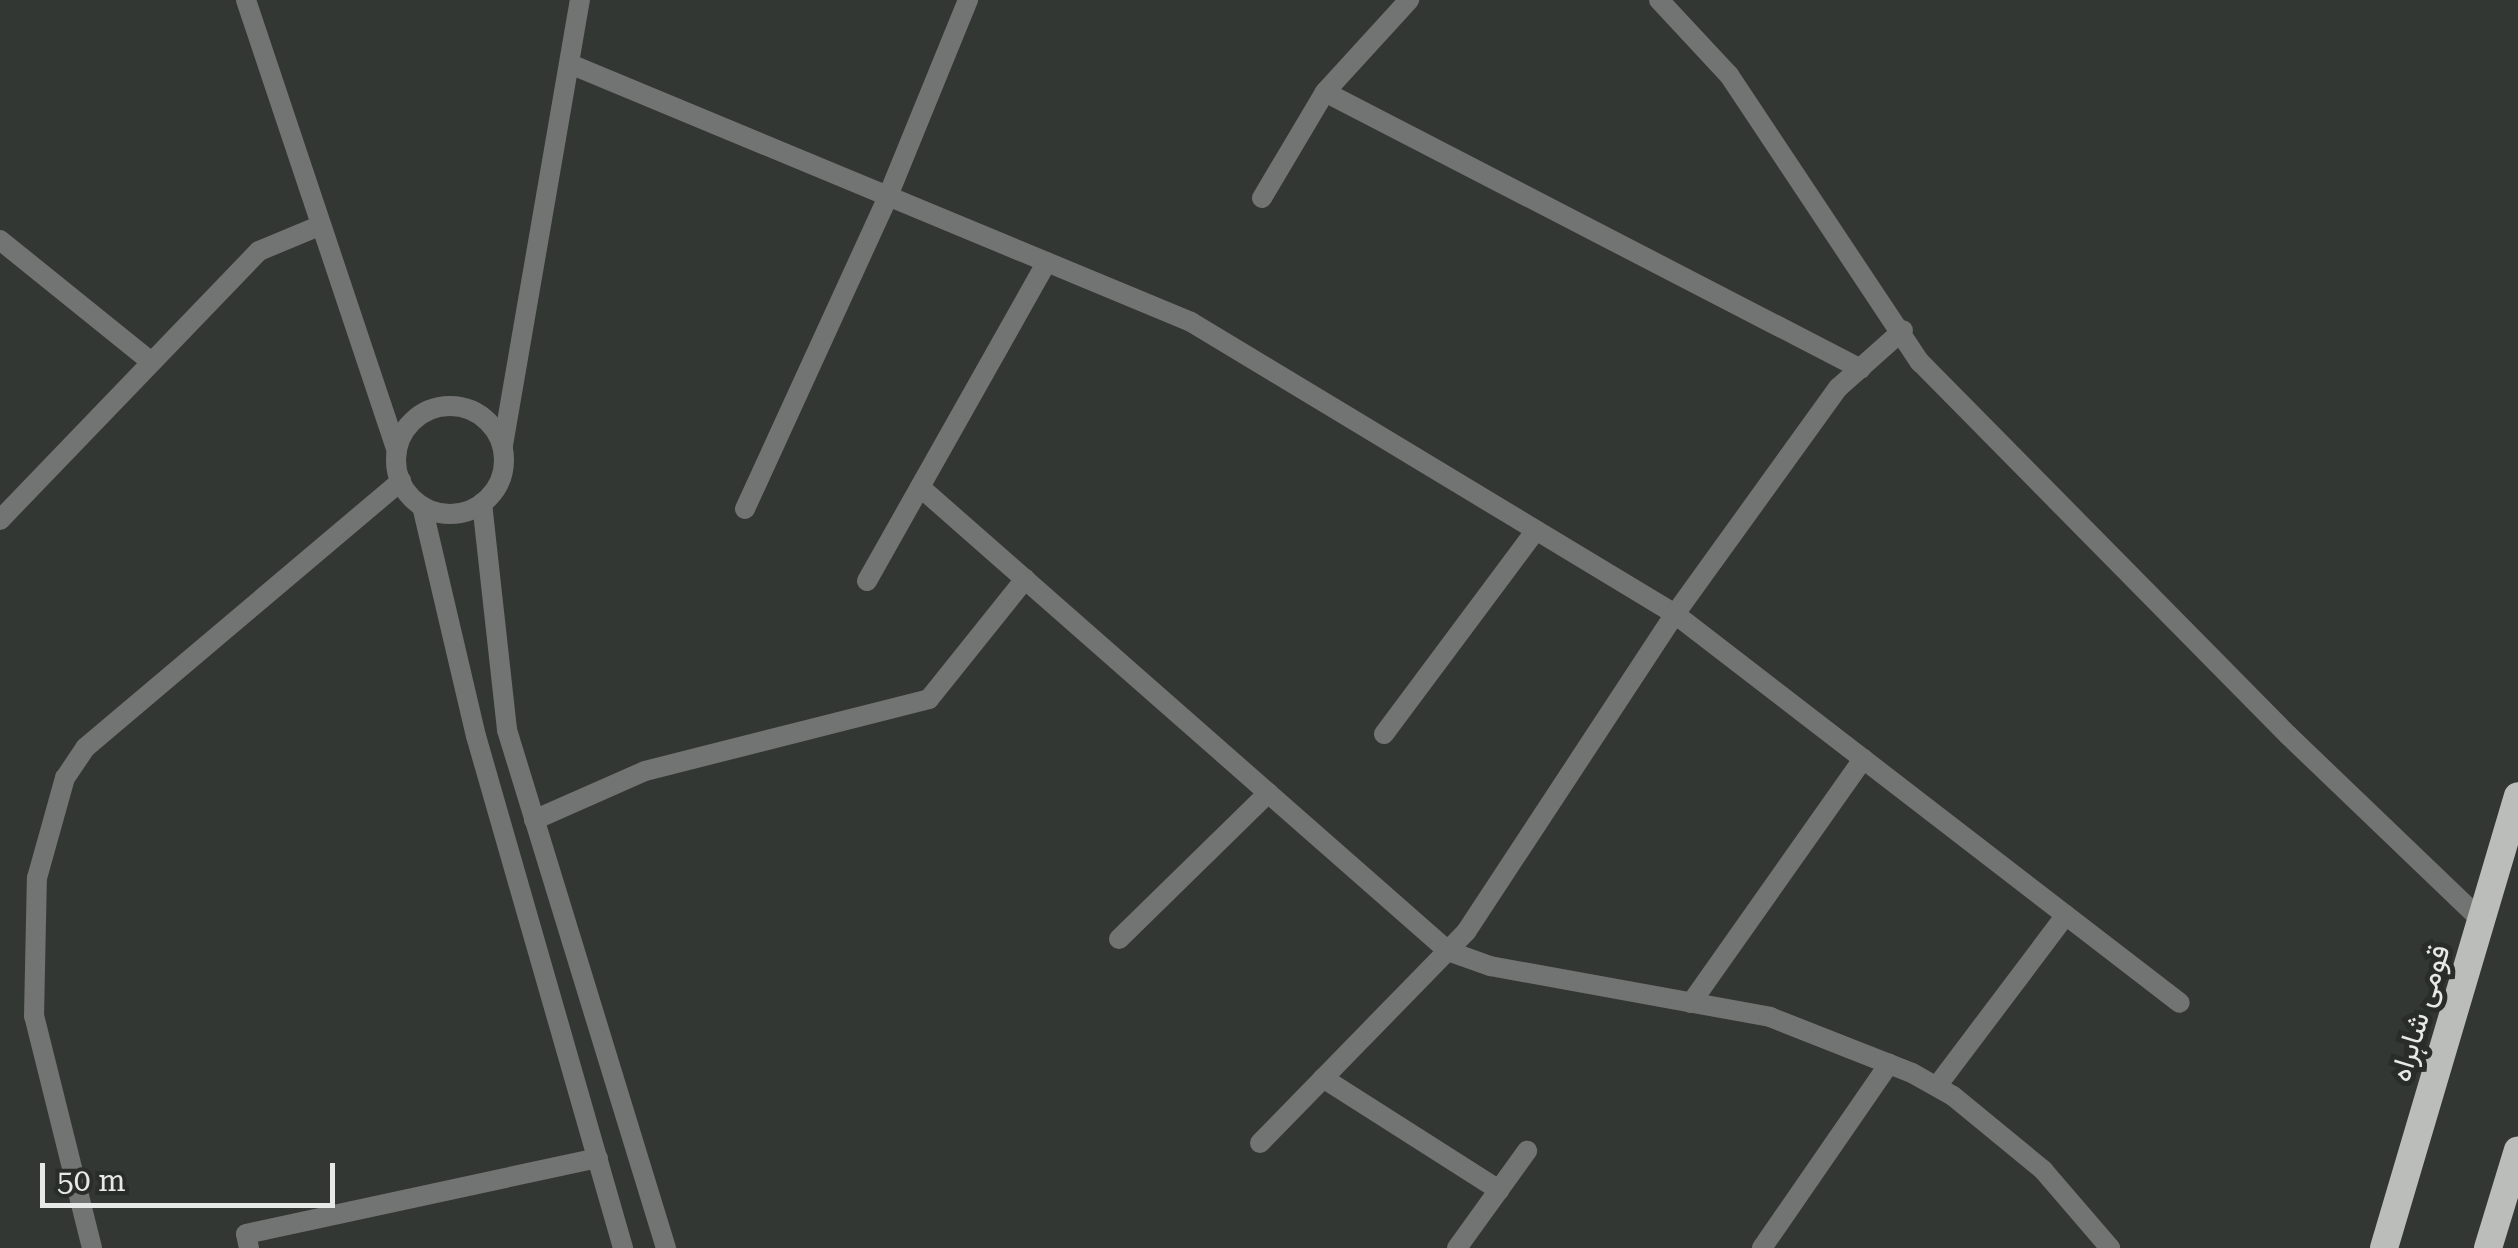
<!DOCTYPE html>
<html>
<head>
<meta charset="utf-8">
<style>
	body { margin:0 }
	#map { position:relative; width:2518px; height:1248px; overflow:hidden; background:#333734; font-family:"Roboto Serif",Vazirmatn,serif }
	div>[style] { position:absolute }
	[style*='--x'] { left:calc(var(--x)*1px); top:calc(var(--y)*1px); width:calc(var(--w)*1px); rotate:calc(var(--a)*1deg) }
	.minor>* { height:20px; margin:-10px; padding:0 10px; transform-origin:10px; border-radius:10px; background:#727473 }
	.tertiary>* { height:20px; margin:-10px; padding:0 10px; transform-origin:10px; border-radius:10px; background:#727473 }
	.tertiary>.ring { margin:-10px; padding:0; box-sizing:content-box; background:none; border:20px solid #727473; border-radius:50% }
	.trunk>* { height:28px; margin:-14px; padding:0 14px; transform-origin:14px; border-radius:14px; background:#babdba }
	span { translate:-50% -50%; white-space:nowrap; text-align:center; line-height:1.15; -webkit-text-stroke:10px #292d2a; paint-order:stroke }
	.street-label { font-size:30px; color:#e7e9e8 }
	.scale { position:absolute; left:40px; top:1163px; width:295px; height:45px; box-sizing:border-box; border:5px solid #e7e9e8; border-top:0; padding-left:12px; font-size:30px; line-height:35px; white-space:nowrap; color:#e7e9e8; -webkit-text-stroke:8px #292d2a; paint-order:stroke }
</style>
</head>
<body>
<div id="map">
	<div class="minor">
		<i style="--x:1659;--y:0;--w:103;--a:47"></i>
		<i style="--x:1729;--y:75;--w:345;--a:56.4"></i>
		<i style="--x:1920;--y:362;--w:524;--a:45.39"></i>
		<i style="--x:2288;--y:735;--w:267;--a:43.8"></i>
		<i style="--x:570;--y:64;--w:672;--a:22.56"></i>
		<i style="--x:1191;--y:322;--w:565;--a:31.1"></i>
		<i style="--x:1675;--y:614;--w:637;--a:37.61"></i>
		<i style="--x:1325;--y:92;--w:603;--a:27.33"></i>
		<i style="--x:1262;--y:198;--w:123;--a:-59.3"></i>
		<i style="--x:1325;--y:92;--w:125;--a:-47.6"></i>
		<i style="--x:0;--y:240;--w:194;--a:38.9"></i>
		<i style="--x:920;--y:487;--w:703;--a:41.31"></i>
		<i style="--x:1448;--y:951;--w:45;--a:19.7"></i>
		<i style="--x:1490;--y:966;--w:285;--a:10.3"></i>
		<i style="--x:1770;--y:1017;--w:153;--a:21.5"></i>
		<i style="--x:1912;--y:1073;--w:47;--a:29.3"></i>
		<i style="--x:1953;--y:1096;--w:117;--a:39.4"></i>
		<i style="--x:2043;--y:1170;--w:103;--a:49.3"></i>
		<i style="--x:745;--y:509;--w:344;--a:-65.4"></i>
		<i style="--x:888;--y:196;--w:212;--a:-67.8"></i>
		<i style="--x:0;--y:520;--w:373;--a:-46.1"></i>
		<i style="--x:259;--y:251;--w:65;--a:-22.6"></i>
		<i style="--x:867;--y:581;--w:366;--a:-60.6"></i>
		<i style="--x:1384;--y:734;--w:254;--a:-53.3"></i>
		<i style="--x:534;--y:820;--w:121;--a:-23.8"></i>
		<i style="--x:645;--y:771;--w:293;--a:-14.2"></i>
		<i style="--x:929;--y:699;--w:154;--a:-51.3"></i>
		<i style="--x:1119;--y:939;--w:209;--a:-44.4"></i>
		<i style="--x:1691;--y:1003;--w:299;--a:-54.8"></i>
		<i style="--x:1323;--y:1078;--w:209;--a:32.5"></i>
		<i style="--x:1937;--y:1086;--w:214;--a:-53"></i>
		<i style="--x:1260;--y:1143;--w:295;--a:-45.7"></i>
		<i style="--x:1466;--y:932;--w:381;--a:-56.7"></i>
		<i style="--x:1675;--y:614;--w:279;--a:-54.2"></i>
		<i style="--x:1838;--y:388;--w:87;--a:-41.7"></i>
		<i style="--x:92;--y:1248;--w:239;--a:-104"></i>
		<i style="--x:34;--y:1016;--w:138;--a:-88.8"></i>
		<i style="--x:37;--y:878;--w:104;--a:-74.4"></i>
		<i style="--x:65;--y:778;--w:36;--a:-56"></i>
		<i style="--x:85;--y:748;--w:414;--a:-40.2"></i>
		<i style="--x:249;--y:1248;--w:14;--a:-102"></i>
		<i style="--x:246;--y:1234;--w:360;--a:-12.2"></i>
		<i style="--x:1457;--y:1248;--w:120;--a:-54.2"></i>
		<i style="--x:1762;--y:1248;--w:224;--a:-55.4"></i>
	</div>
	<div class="tertiary">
		<i style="--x:246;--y:0;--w:475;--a:71.5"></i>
		<i class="ring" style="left:396px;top:406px;width:88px;height:88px"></i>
		<i style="--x:503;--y:445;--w:452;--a:-80.2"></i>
		<i style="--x:482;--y:503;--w:228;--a:83.7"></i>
		<i style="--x:507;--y:730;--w:542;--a:72.94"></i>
		<i style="--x:422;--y:506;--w:236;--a:76.8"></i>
		<i style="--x:476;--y:736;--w:533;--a:73.98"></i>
	</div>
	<div class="trunk">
		<i style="--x:2384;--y:1248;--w:471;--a:-73.5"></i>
		<i style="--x:2488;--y:1248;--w:102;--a:-73"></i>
	</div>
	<div class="street-label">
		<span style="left:2420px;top:1013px;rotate:-73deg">قومی شاہراہ</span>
	</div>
	<div class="scale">50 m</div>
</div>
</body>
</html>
